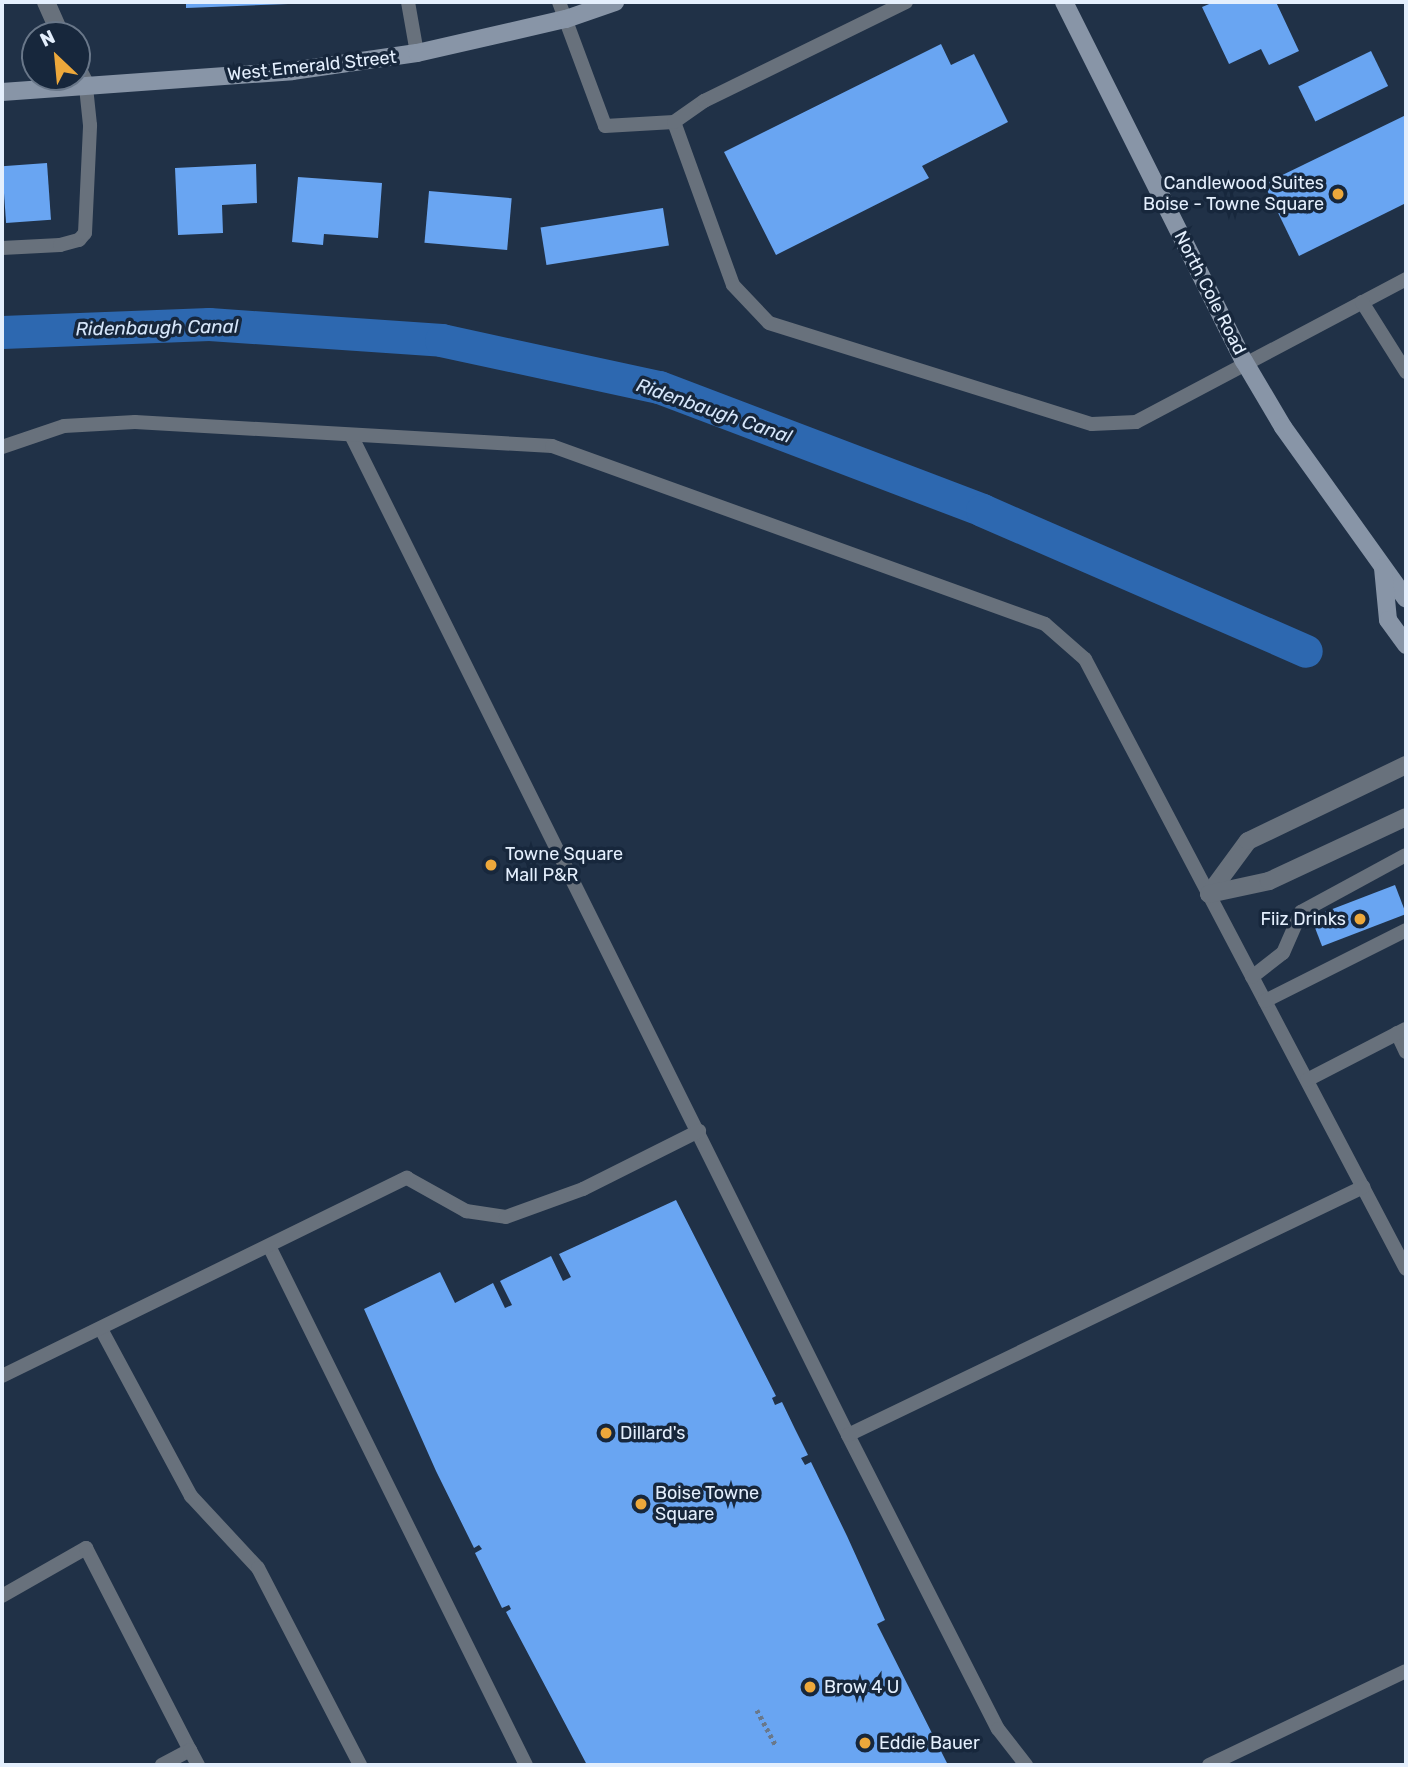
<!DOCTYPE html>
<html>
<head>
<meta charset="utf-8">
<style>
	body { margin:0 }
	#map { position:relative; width:1408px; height:1767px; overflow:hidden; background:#203147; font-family:Rubik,sans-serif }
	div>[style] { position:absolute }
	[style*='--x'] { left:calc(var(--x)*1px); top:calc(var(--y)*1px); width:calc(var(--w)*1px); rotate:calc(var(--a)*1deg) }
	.canal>* { height:33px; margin:-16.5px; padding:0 16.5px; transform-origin:16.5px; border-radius:16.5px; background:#2d68b0 }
	.building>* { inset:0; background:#69a5f2; transform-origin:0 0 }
	.path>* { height:4.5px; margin-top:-2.25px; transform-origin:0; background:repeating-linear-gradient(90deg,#69788b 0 3.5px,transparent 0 7px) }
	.service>* { height:14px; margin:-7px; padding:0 7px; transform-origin:7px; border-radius:7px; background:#68717c }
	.minor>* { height:18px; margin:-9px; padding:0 9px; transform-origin:9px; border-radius:9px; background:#68717c }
	.secondary>* { height:18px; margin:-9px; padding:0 9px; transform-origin:9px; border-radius:9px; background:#8895a7 }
	.dots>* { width:19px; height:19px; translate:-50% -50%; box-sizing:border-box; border:4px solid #17273c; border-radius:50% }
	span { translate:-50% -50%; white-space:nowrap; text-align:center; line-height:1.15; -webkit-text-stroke:7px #17273c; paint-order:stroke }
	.street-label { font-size:18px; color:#e4effd }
	.poi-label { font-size:18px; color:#e4effd }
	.right { translate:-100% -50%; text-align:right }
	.left { translate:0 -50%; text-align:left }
	.water-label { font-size:19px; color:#d6e6fa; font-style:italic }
	.frame { position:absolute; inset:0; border:4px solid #e4effd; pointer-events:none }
	.north { position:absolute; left:21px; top:21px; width:70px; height:70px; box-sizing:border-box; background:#17273c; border:2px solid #697789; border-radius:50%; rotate:334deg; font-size:19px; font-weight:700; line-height:28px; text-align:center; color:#e4effd }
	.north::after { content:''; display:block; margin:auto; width:24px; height:32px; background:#eda83b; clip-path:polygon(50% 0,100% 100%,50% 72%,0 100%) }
</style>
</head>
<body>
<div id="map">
	<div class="canal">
		<i style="--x:2;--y:332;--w:207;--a:-2.2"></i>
		<i style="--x:209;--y:324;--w:233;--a:3.9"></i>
		<i style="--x:441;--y:340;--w:223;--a:12.2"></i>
		<i style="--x:659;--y:387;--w:346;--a:20.8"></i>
		<i style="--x:982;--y:510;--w:353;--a:23.5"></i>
	</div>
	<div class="building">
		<i style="clip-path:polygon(186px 2px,288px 2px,288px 4px,186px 8px)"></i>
		<i style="clip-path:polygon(1214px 2px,1276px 2px,1299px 51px,1269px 65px,1261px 49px,1229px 64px,1202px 7px)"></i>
		<i style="clip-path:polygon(941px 44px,951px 65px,974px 54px,1008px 122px,922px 166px,929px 178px,776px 255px,724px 152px)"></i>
		<i style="left:1371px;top:51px;width:39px;height:81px;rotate:64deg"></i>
		<i style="clip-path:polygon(1406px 115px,1406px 203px,1299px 256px,1264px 184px)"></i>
		<i style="left:47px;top:163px;width:57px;height:45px;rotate:86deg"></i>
		<i style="clip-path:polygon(256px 164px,257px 203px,222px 205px,223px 233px,178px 235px,175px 168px)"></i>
		<i style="clip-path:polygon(298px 177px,382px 183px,378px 238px,324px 234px,323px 245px,292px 242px)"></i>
		<i style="left:429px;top:191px;width:83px;height:52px;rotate:5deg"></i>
		<i style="left:663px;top:208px;width:38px;height:124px;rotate:81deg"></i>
		<i style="left:1395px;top:885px;width:31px;height:90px;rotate:69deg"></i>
		<i style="clip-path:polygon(676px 1200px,776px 1396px,772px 1398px,775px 1405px,782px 1402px,795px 1429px,808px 1455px,801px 1458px,805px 1465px,811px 1462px,847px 1536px,885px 1620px,877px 1624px,948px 1765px,587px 1765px,506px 1612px,511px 1609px,509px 1605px,502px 1608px,475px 1553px,482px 1549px,479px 1545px,474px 1548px,436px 1471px,364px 1309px,440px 1272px,455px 1303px,493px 1283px,505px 1308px,512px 1305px,500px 1281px,551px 1256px,563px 1281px,571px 1277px,559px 1254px)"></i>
	</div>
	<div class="path">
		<i style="--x:757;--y:1710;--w:40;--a:62"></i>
	</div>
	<div class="service">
		<i style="--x:408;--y:2;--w:52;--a:80"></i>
		<i style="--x:559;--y:2;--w:132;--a:69.6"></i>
		<i style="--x:605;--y:126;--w:69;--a:-3.3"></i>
		<i style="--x:674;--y:122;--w:173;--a:70.1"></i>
		<i style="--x:733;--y:285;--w:52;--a:46.5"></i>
		<i style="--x:769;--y:323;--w:338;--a:17.4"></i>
		<i style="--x:1092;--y:424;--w:44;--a:-2.6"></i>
		<i style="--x:1136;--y:422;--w:306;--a:-27.9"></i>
		<i style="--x:674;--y:122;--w:37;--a:-35"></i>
		<i style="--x:704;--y:101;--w:225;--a:-26.1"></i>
		<i style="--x:2;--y:248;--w:58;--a:-3"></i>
		<i style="--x:60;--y:245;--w:20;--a:-15"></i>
		<i style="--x:79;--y:240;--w:9;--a:-49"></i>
		<i style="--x:85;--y:233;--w:108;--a:-87.3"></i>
		<i style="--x:90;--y:125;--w:39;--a:-96"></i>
		<i style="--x:1362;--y:302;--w:83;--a:57.8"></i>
		<i style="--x:351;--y:435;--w:1117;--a:63.57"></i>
		<i style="--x:848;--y:1435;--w:330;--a:63"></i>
		<i style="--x:998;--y:1729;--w:46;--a:52.1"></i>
		<i style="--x:2;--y:447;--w:65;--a:-18.7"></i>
		<i style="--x:64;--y:426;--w:71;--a:-3.2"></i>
		<i style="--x:135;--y:422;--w:418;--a:3.3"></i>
		<i style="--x:552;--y:446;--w:524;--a:19.85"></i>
		<i style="--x:1045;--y:624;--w:53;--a:41.2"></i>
		<i style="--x:1085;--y:659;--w:689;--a:62.25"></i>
		<i style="--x:1252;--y:977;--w:39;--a:-38"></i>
		<i style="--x:1283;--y:953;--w:45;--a:-66.3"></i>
		<i style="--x:1301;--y:912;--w:119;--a:-28.5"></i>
		<i style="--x:1265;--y:1001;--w:158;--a:-26.7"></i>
		<i style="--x:1397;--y:1033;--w:21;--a:65"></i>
		<i style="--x:1307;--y:1080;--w:111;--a:-27.3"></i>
		<i style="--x:269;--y:1246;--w:579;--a:63.66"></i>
		<i style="--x:101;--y:1329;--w:190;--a:61.7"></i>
		<i style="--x:191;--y:1496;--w:98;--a:47.1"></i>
		<i style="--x:258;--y:1568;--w:222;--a:62.6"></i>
		<i style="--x:2;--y:1376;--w:451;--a:-26.1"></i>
		<i style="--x:407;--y:1178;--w:68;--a:29.2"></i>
		<i style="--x:466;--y:1211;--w:40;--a:8.5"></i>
		<i style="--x:506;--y:1217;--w:82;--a:-20"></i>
		<i style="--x:583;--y:1189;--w:130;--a:-26.6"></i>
		<i style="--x:848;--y:1435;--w:572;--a:-25.71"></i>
		<i style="--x:2;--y:1596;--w:97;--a:-29.7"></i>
		<i style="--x:86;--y:1548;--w:227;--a:62.8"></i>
		<i style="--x:190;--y:1750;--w:32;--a:152"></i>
		<i style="--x:190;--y:1750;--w:17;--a:62"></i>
		<i style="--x:1209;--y:1765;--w:218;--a:-25.5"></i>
	</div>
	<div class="minor">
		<i style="--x:46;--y:2;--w:36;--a:66"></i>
		<i style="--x:77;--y:68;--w:20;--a:63"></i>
		<i style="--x:1209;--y:894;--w:66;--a:-53.7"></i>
		<i style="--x:1248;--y:841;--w:175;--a:-25.7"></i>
		<i style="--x:1209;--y:894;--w:61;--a:-12.2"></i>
		<i style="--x:1269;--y:881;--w:151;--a:-25"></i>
	</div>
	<div class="secondary">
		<i style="--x:1064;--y:2;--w:402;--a:63.4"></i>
		<i style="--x:1244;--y:361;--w:77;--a:59.4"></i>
		<i style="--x:1283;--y:427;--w:211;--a:54.4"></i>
		<i style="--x:2;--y:92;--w:291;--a:-4.1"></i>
		<i style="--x:292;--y:71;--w:126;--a:-8.2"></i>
		<i style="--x:417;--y:53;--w:153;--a:-12.9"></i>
		<i style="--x:566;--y:19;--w:52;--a:-19.1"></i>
		<i style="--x:1383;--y:568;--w:52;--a:84.5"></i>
		<i style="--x:1388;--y:620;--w:31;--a:54"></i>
	</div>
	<div class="dots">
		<i style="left:1338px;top:194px;background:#eda83b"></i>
		<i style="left:491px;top:865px;background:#eda83b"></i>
		<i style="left:1360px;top:919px;background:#eda83b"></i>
		<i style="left:606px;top:1433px;background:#eda83b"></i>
		<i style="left:641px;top:1504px;background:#eda83b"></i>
		<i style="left:810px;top:1687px;background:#eda83b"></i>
		<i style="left:865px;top:1743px;background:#eda83b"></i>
	</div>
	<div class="street-label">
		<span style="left:312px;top:66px;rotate:-6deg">West Emerald Street</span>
		<span style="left:1210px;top:293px;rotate:63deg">North Cole Road</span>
	</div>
	<div class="poi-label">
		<span class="right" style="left:1324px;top:194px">Candlewood Suites<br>Boise - Towne Square</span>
		<span class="left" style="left:505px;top:865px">Towne Square<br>Mall P&amp;R</span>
		<span class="right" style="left:1346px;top:919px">Fiiz Drinks</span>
		<span class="left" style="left:620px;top:1433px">Dillard's</span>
		<span class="left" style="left:655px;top:1504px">Boise Towne<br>Square</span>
		<span class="left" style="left:824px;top:1687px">Brow 4 U</span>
		<span class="left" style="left:879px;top:1743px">Eddie Bauer</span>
	</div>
	<div class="water-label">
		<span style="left:157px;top:328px;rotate:-1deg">Ridenbaugh Canal</span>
		<span style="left:714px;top:411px;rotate:19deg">Ridenbaugh Canal</span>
	</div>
	<div class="frame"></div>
	<div class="north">N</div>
</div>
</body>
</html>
